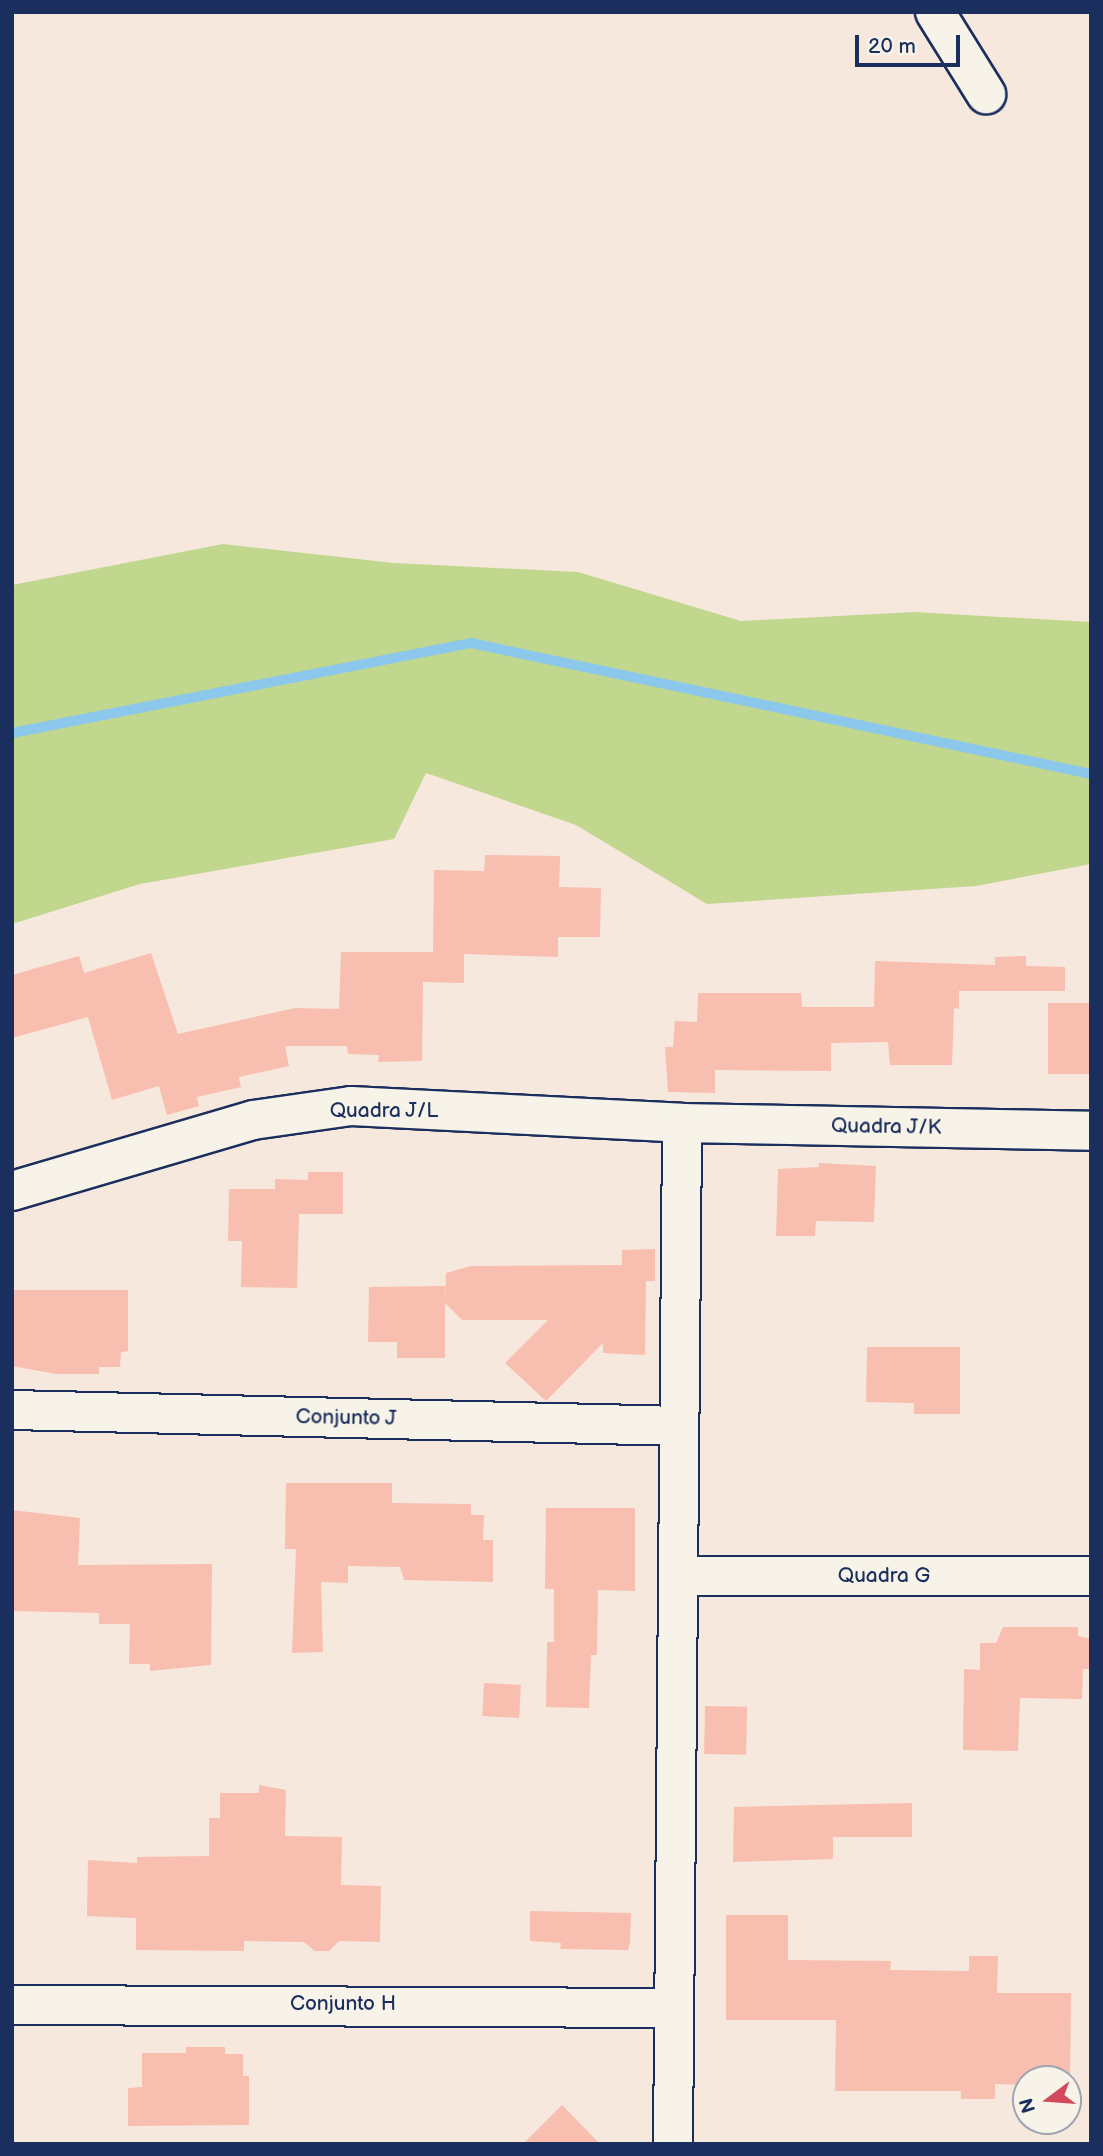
<!DOCTYPE html>
<html>
<head>
<meta charset="utf-8">
<style>
	body { margin:0 }
	#map { position:relative; width:1103px; height:2156px; overflow:hidden; background:#f7e8dd; font-family:"Balsamiq Sans",sans-serif }
	div>[style] { position:absolute }
	[style*='--x'] { left:calc(var(--x)*1px); top:calc(var(--y)*1px); width:calc(var(--w)*1px); rotate:calc(var(--a)*1deg) }
	.green>* { inset:0; background:#c1d78d }
	.stream>* { height:10px; margin:-5px; padding:0 5px; transform-origin:5px; border-radius:5px; background:#8cc8ec }
	.building>* { inset:0; background:#f8beb0; transform-origin:0 0 }
	.roads { filter:drop-shadow(2px 0 #1b2f5e) drop-shadow(-2px 0 #1b2f5e) drop-shadow(0 2px #1b2f5e) drop-shadow(0 -2px #1b2f5e) }
	.street>* { height:38px; margin:-19px; padding:0 19px; transform-origin:19px; border-radius:19px; background:#f7f3e8 }
	span { translate:-50% -50%; white-space:nowrap; text-align:center; line-height:1.15; -webkit-text-stroke:5px #f7f3e8; paint-order:stroke }
	.street-label { font-size:21px; color:#1b2f5e }
	.frame { position:absolute; inset:0; border:14px solid #1b2f5e; pointer-events:none }
	.north { position:absolute; left:1012px; top:2065px; width:70px; height:70px; box-sizing:border-box; background:#f7f3e8; border:2px solid #9fa5b1; border-radius:50%; rotate:254deg; font-size:19px; font-weight:700; line-height:28px; text-align:center; color:#1b2f5e }
	.north::after { content:''; display:block; margin:auto; width:24px; height:32px; background:#d1495b; clip-path:polygon(50% 0,100% 100%,50% 72%,0 100%) }
	.scale { position:absolute; left:855px; top:35px; width:105px; height:32px; box-sizing:border-box; border:4px solid #1b2f5e; border-top:0; padding-left:9px; font-size:21px; line-height:24px; white-space:nowrap; color:#1b2f5e; -webkit-text-stroke:5px #f7f3e8; paint-order:stroke }
</style>
</head>
<body>
<div id="map">
	<div class="green">
		<i style="clip-path:polygon(223px 544px,394px 563px,578px 572px,741px 621px,914px 612px,1091px 622px,1091px 864px,976px 886px,707px 904px,576px 825px,426px 773px,394px 839px,140px 884px,12px 924px,12px 585px)"></i>
	</div>
	<div class="stream">
		<i style="--x:12;--y:733;--w:468;--a:-11.1"></i>
		<i style="--x:471;--y:643;--w:634;--a:11.93"></i>
	</div>
	<div class="building">
		<i style="clip-path:polygon(485px 855px,560px 856px,559px 887px,601px 888px,600px 937px,558px 937px,558px 957px,464px 954px,464px 983px,423px 982px,422px 1061px,378px 1062px,379px 1055px,348px 1054px,347px 1046px,285px 1046px,289px 1066px,239px 1077px,241px 1087px,197px 1097px,199px 1106px,167px 1115px,159px 1086px,112px 1100px,88px 1017px,12px 1038px,12px 975px,79px 956px,84px 973px,151px 953px,178px 1034px,295px 1008px,339px 1009px,341px 952px,433px 952px,434px 870px,484px 871px)"></i>
		<i style="clip-path:polygon(1026px 956px,1026px 966px,1065px 967px,1065px 991px,959px 991px,959px 1009px,954px 1008px,952px 1065px,890px 1065px,888px 1042px,831px 1043px,831px 1071px,715px 1070px,715px 1093px,668px 1092px,665px 1047px,673px 1047px,675px 1021px,697px 1022px,698px 993px,801px 993px,802px 1007px,874px 1007px,875px 961px,995px 965px,995px 957px)"></i>
		<i style="left:1091px;top:1003px;width:71px;height:43px;rotate:90deg"></i>
		<i style="clip-path:polygon(819px 1163px,876px 1166px,874px 1222px,816px 1221px,815px 1236px,776px 1236px,778px 1169px,819px 1167px)"></i>
		<i style="clip-path:polygon(308px 1172px,343px 1172px,343px 1214px,299px 1214px,297px 1288px,241px 1287px,242px 1241px,228px 1241px,229px 1189px,275px 1189px,275px 1179px,308px 1180px)"></i>
		<i style="clip-path:polygon(655px 1249px,655px 1281px,646px 1281px,645px 1355px,603px 1353px,603px 1343px,546px 1401px,505px 1363px,548px 1320px,462px 1320px,445px 1303px,446px 1273px,471px 1266px,622px 1265px,622px 1250px)"></i>
		<i style="clip-path:polygon(445px 1286px,445px 1358px,397px 1358px,397px 1342px,368px 1342px,369px 1287px)"></i>
		<i style="clip-path:polygon(12px 1290px,128px 1290px,128px 1351px,121px 1352px,120px 1367px,99px 1367px,99px 1374px,56px 1374px,12px 1366px)"></i>
		<i style="clip-path:polygon(867px 1347px,960px 1347px,960px 1414px,914px 1414px,914px 1403px,866px 1402px)"></i>
		<i style="clip-path:polygon(286px 1483px,392px 1483px,392px 1503px,471px 1504px,471px 1515px,484px 1515px,483px 1540px,493px 1540px,493px 1582px,404px 1580px,400px 1567px,348px 1566px,348px 1583px,321px 1582px,323px 1652px,292px 1653px,296px 1549px,285px 1549px)"></i>
		<i style="clip-path:polygon(546px 1508px,635px 1508px,635px 1591px,598px 1590px,597px 1655px,591px 1655px,589px 1708px,546px 1707px,547px 1642px,554px 1642px,554px 1589px,545px 1589px)"></i>
		<i style="clip-path:polygon(12px 1510px,80px 1518px,78px 1565px,212px 1564px,211px 1665px,150px 1671px,150px 1664px,129px 1664px,130px 1624px,99px 1624px,99px 1613px,12px 1611px)"></i>
		<i style="clip-path:polygon(1003px 1627px,1078px 1627px,1078px 1636px,1091px 1639px,1091px 1669px,1083px 1669px,1082px 1699px,1020px 1698px,1018px 1751px,963px 1750px,964px 1669px,980px 1670px,980px 1643px,996px 1643px)"></i>
		<i style="left:484px;top:1683px;width:37px;height:33px;rotate:3deg"></i>
		<i style="left:705px;top:1706px;width:42px;height:48px;rotate:1deg"></i>
		<i style="clip-path:polygon(259px 1785px,286px 1790px,285px 1836px,342px 1837px,341px 1885px,381px 1886px,380px 1942px,339px 1941px,329px 1951px,315px 1951px,304px 1942px,244px 1941px,244px 1951px,136px 1950px,136px 1918px,87px 1916px,88px 1860px,137px 1863px,137px 1857px,209px 1856px,209px 1818px,220px 1818px,220px 1793px,259px 1793px)"></i>
		<i style="clip-path:polygon(912px 1803px,912px 1837px,833px 1837px,833px 1859px,733px 1862px,734px 1807px)"></i>
		<i style="clip-path:polygon(530px 1911px,631px 1913px,630px 1943px,628px 1950px,560px 1949px,561px 1943px,530px 1941px)"></i>
		<i style="clip-path:polygon(726px 1915px,788px 1915px,788px 1960px,891px 1961px,890px 1970px,969px 1971px,969px 1956px,998px 1956px,997px 1993px,1071px 1993px,1070px 2086px,1068px 2079px,1026px 2079px,1026px 2085px,995px 2084px,995px 2099px,961px 2099px,961px 2091px,835px 2091px,836px 2020px,726px 2020px)"></i>
		<i style="clip-path:polygon(186px 2047px,225px 2047px,225px 2054px,243px 2054px,243px 2076px,249px 2076px,249px 2125px,128px 2126px,128px 2088px,142px 2087px,142px 2053px,186px 2053px)"></i>
		<i style="clip-path:polygon(562px 2105px,600px 2144px,523px 2144px)"></i>
	</div>
	<div class="roads">
		<div class="street">
			<i style="--x:935;--y:12;--w:97;--a:58.1"></i>
			<i style="--x:12;--y:1191;--w:251;--a:-16.4"></i>
			<i style="--x:253;--y:1120;--w:99;--a:-8.1"></i>
			<i style="--x:351;--y:1106;--w:331;--a:2.9"></i>
			<i style="--x:682;--y:1123;--w:409;--a:1.1"></i>
			<i style="--x:12;--y:1410;--w:667;--a:1.37"></i>
			<i style="--x:678;--y:1576;--w:413;--a:0"></i>
			<i style="--x:12;--y:2005;--w:662;--a:0.26"></i>
			<i style="--x:673;--y:2144;--w:1021;--a:-89.49"></i>
		</div>
	</div>
	<div class="street-label">
		<span style="left:384px;top:1111px">Quadra J/L</span>
		<span style="left:886px;top:1127px;rotate:1deg">Quadra J/K</span>
		<span style="left:346px;top:1418px;rotate:1deg">Conjunto J</span>
		<span style="left:884px;top:1576px">Quadra G</span>
		<span style="left:343px;top:2004px">Conjunto H</span>
	</div>
	<div class="frame"></div>
	<div class="north">N</div>
	<div class="scale">20 m</div>
</div>
</body>
</html>
